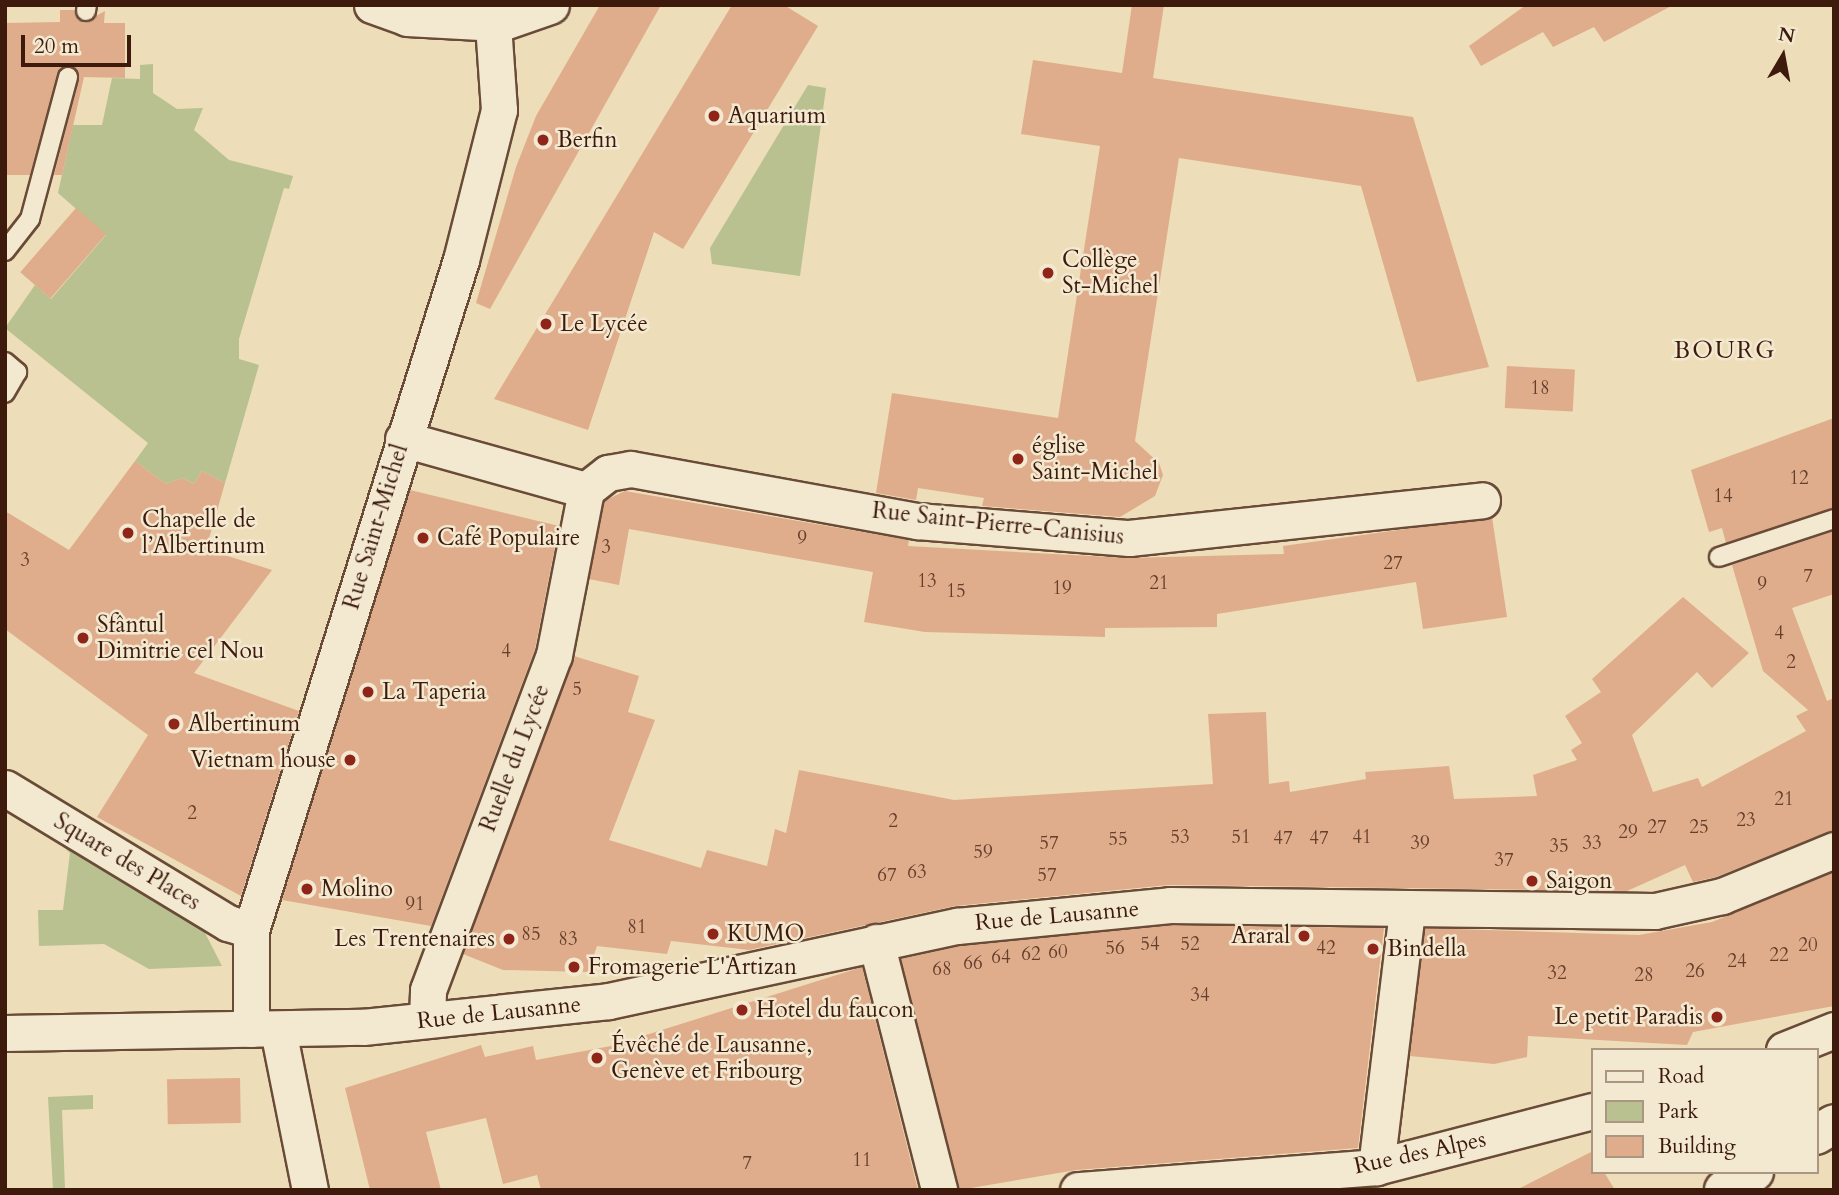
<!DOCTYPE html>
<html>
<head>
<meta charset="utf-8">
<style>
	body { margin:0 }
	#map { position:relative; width:1839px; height:1195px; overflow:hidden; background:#edddb8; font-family:Cardo,serif }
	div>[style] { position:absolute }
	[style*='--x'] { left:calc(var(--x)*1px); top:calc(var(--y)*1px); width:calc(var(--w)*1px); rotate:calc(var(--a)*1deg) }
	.green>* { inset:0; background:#b8c18f }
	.building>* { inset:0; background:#dfad8c; transform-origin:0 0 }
	.roads { filter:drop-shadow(2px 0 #694b37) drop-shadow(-2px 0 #694b37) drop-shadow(0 2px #694b37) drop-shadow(0 -2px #694b37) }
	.lane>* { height:18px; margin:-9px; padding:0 9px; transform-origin:9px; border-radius:9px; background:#f3e9d1 }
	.street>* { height:35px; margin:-17.5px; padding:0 17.5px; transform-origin:17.5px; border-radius:17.5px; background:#f3e9d1 }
	.secondary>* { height:38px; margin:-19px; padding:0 19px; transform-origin:19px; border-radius:19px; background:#f3e9d1 }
	.dots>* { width:19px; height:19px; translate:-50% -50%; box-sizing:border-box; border:4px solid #f3e9d1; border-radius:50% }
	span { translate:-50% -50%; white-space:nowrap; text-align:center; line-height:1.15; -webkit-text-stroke:5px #f3e9d1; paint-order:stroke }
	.number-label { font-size:19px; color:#663f2c }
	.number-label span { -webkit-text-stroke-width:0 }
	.poi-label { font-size:23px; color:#3d1a0c }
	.left { translate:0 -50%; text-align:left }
	.right { translate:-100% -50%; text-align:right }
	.street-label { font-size:23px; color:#3d1a0c }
	.neighbourhood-label { font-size:24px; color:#3d1a0c; letter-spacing:2px }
	.frame { position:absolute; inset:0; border:7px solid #3d1a0c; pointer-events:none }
	.legend { position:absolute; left:1591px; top:1048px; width:228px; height:126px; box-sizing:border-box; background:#f3e9d1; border:2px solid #aa9682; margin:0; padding:9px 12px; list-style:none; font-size:21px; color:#3d1a0c }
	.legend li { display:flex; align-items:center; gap:14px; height:35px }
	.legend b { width:35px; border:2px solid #aa9682 }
	.north { position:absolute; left:1748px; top:21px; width:70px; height:70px; -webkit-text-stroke:5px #f3e9d1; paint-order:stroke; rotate:10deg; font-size:19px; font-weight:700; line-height:28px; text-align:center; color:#3d1a0c }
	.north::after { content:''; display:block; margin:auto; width:24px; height:32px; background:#3d1a0c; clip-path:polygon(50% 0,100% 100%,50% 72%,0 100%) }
	.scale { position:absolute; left:21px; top:35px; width:110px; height:32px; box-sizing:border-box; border:4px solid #3d1a0c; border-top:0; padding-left:9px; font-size:21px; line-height:24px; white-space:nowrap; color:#3d1a0c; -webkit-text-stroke:5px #f3e9d1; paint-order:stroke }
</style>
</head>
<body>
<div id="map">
	<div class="green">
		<i style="clip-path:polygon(153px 64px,153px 93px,177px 109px,203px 108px,194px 130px,229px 160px,293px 176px,289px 189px,284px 188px,239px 339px,239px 359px,259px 365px,225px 483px,202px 471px,194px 484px,182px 478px,166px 484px,135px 461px,148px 443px,5px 328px,35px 285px,51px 299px,106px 235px,58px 193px,73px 125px,102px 125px,112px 78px,140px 79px,140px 65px)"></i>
		<i style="clip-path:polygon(808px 85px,826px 88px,800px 276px,712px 264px,710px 248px)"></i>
		<i style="clip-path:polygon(21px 807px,200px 923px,222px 966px,149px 969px,104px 944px,39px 946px,38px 910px,63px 910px,70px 853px)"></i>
		<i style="clip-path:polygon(93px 1095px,93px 1109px,62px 1110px,65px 1190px,53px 1190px,48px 1097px)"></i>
	</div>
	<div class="building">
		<i style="clip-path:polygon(600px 5px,661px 5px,490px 309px,476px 303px,516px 167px,536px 116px)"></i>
		<i style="clip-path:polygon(732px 5px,784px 5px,818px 26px,683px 249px,654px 232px,588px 430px,494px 399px)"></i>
		<i style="clip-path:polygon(1132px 5px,1164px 5px,1153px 78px,1413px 117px,1489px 367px,1417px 382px,1361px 186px,1179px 158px,1135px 441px,1159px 463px,1163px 475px,1155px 496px,1120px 517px,982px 506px,984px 498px,918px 488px,916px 500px,876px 493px,892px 393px,1058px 418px,1100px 146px,1021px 134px,1033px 60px,1122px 73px)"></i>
		<i style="clip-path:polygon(1526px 5px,1673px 5px,1604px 42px,1594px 27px,1553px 47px,1543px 32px,1481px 66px,1469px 46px)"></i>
		<i style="clip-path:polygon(60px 10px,75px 10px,85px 22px,105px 11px,104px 23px,125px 23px,125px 78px,84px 77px,62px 175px,54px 175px,79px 79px,75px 69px,60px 69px,30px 175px,5px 175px,5px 23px,60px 22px)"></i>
		<i style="left:76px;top:208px;width:40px;height:85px;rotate:41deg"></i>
		<i style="left:1507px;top:366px;width:68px;height:42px;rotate:3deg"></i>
		<i style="clip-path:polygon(1834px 418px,1834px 508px,1726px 543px,1722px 528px,1709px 532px,1691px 470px)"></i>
		<i style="clip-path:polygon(135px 461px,166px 484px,182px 478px,194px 484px,202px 471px,225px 483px,206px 549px,272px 570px,194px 673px,299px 711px,241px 896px,97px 817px,148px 735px,5px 629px,5px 511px,69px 550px)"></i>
		<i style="clip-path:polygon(410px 490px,559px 526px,535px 649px,431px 926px,282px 900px)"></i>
		<i style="clip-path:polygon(625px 491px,909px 540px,908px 546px,1128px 558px,1284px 554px,1283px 546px,1492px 517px,1507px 617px,1423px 629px,1416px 582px,1217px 614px,1217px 627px,1105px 628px,1105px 637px,925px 632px,864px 622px,873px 572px,629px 529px,619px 585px,589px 579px,604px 501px)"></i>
		<i style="clip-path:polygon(1834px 531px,1834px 594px,1792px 608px,1827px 701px,1834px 698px,1834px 830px,1716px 877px,1693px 882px,1685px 865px,1627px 891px,1168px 885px,955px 906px,749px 950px,671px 941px,667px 954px,597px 946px,588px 972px,503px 970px,463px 954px,574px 656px,639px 676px,628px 712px,655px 720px,609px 840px,701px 868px,707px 850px,767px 866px,775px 829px,786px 833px,799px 770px,954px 800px,1213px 784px,1208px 714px,1266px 712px,1269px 784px,1289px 781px,1290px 792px,1366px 779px,1365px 772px,1449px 766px,1454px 799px,1537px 796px,1533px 775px,1577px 760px,1571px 750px,1582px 743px,1565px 716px,1601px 692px,1592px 679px,1683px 597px,1749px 653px,1712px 688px,1697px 672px,1632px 735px,1653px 792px,1698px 778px,1702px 787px,1806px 731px,1796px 716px,1808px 710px,1763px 671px,1732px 565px)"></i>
		<i style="clip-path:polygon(1834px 872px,1834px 1006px,1693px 1032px,1687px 1045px,1528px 1036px,1527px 1057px,1494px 1064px,1410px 1056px,1425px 928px,1639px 935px,1712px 922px)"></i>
		<i style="clip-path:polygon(1171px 925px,1384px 928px,1358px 1148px,1076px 1170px,959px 1190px,901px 959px,960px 946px)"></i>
		<i style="clip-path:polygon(862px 967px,918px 1190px,541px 1190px,537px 1175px,503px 1184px,486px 1118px,426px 1132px,441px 1190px,370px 1190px,345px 1088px,481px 1045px,485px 1057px,533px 1046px,536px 1060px,611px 1046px)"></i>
		<i style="left:240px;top:1078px;width:45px;height:73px;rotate:89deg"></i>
		<i style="clip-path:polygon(1591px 1152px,1592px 1172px,1604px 1172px,1615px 1190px,1516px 1190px)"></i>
	</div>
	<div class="roads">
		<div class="lane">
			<i style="--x:86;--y:11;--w:6;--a:-81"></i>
			<i style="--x:5;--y:251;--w:41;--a:-52"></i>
			<i style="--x:30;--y:219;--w:147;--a:-75"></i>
			<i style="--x:5;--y:362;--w:16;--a:40"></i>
			<i style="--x:17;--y:372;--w:24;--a:120"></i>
			<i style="--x:1719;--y:557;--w:121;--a:-18.3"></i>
		</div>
		<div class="street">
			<i style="--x:372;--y:5;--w:37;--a:20"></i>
			<i style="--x:407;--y:18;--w:91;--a:3.1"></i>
			<i style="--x:403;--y:439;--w:190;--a:15.6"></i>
			<i style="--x:586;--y:490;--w:28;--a:-38"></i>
			<i style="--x:608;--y:473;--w:23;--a:-10"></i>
			<i style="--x:631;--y:469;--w:291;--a:10.3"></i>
			<i style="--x:917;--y:521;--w:213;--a:4.6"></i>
			<i style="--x:1129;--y:538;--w:355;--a:-6.1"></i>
			<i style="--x:5;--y:788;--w:261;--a:31.2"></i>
			<i style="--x:228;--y:923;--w:24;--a:17"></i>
			<i style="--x:876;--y:942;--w:256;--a:75.7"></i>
			<i style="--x:427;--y:1020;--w:30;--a:-88"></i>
			<i style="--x:428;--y:990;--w:358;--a:-69.4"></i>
			<i style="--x:554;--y:655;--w:168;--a:-79"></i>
			<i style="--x:251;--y:1029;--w:99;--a:-90"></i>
			<i style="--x:251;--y:930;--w:702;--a:-72.6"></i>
			<i style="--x:461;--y:260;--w:155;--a:-75.8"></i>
			<i style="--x:499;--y:110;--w:86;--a:-94"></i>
			<i style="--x:278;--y:1030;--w:163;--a:78.7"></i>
			<i style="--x:5;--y:1033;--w:358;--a:-1"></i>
			<i style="--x:363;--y:1027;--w:247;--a:-6"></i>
			<i style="--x:609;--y:1001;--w:356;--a:-12.2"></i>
			<i style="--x:957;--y:926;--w:214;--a:-5.6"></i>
			<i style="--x:1170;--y:905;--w:485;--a:0.7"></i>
			<i style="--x:1655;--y:911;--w:69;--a:-12.6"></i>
			<i style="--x:1722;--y:896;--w:121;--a:-22.3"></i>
			<i style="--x:1784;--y:1050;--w:54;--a:-21.8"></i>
			<i style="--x:1376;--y:1167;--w:260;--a:-83.1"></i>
			<i style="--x:1078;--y:1190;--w:299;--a:-4.4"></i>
			<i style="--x:1376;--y:1167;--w:223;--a:-14.5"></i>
		</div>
		<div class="secondary">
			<i style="--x:498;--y:23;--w:55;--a:-19.1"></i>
			<i style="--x:1816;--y:1135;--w:21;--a:-31"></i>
			<i style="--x:1724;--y:1190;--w:35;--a:-31"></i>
		</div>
	</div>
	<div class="dots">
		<i style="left:714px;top:116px;background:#8f2418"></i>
		<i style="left:543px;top:140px;background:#8f2418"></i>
		<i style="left:1048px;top:273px;background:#8f2418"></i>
		<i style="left:546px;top:324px;background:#8f2418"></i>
		<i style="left:1018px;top:459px;background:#8f2418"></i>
		<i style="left:128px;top:533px;background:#8f2418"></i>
		<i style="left:423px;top:538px;background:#8f2418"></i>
		<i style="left:83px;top:638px;background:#8f2418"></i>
		<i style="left:368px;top:692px;background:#8f2418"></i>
		<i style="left:174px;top:724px;background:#8f2418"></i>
		<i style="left:350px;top:760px;background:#8f2418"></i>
		<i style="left:1532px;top:881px;background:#8f2418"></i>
		<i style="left:307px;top:889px;background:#8f2418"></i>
		<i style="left:713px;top:934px;background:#8f2418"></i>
		<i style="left:1304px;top:936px;background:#8f2418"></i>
		<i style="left:509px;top:939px;background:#8f2418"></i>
		<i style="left:1373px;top:949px;background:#8f2418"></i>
		<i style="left:574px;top:967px;background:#8f2418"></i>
		<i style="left:742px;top:1010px;background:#8f2418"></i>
		<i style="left:1717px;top:1017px;background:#8f2418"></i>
		<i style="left:597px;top:1058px;background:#8f2418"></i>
	</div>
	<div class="number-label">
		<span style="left:1540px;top:389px">18</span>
		<span style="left:1799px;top:479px">12</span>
		<span style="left:1723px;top:497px">14</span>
		<span style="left:802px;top:539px">9</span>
		<span style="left:606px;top:548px">3</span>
		<span style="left:25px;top:561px">3</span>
		<span style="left:1393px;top:564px">27</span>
		<span style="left:1808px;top:577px">7</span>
		<span style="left:927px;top:582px">13</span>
		<span style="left:1159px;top:584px">21</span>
		<span style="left:1762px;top:585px">9</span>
		<span style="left:1062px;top:589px">19</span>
		<span style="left:956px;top:592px">15</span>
		<span style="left:1779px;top:634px">4</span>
		<span style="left:506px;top:652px">4</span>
		<span style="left:1791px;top:663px">2</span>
		<span style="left:577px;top:690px">5</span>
		<span style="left:1784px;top:800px">21</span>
		<span style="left:192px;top:814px">2</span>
		<span style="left:1746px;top:821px">23</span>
		<span style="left:893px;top:822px">2</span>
		<span style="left:1657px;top:828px">27</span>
		<span style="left:1699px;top:828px">25</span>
		<span style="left:1628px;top:833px">29</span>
		<span style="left:1180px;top:838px">53</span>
		<span style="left:1241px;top:838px">51</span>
		<span style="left:1362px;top:838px">41</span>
		<span style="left:1283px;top:839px">47</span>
		<span style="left:1319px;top:839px">47</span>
		<span style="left:1118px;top:840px">55</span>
		<span style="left:1049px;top:844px">57</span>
		<span style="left:1420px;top:844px">39</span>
		<span style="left:1592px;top:844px">33</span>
		<span style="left:1559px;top:847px">35</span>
		<span style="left:983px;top:853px">59</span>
		<span style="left:1504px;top:861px">37</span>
		<span style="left:917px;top:873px">63</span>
		<span style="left:887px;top:876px">67</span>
		<span style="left:1047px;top:876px">57</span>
		<span style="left:415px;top:905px">91</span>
		<span style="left:637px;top:928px">81</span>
		<span style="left:531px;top:935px">85</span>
		<span style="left:568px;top:940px">83</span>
		<span style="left:1150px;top:945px">54</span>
		<span style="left:1190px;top:945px">52</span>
		<span style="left:1808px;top:946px">20</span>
		<span style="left:1115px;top:949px">56</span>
		<span style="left:1326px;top:949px">42</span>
		<span style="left:1058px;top:953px">60</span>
		<span style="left:1031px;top:955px">62</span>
		<span style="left:1779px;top:956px">22</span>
		<span style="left:1001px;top:958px">64</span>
		<span style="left:1737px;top:962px">24</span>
		<span style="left:973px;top:964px">66</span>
		<span style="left:942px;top:970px">68</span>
		<span style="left:1695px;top:972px">26</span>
		<span style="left:1557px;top:974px">32</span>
		<span style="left:1644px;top:976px">28</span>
		<span style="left:1200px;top:996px">34</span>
		<span style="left:862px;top:1161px">11</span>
		<span style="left:747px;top:1164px">7</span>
	</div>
	<div class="poi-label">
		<span class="left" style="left:728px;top:116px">Aquarium</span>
		<span class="left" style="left:557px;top:140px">Berfin</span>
		<span class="left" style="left:1062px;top:273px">Collège<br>St-Michel</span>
		<span class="left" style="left:560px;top:324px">Le Lycée</span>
		<span class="left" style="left:1032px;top:459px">église<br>Saint-Michel</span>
		<span class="left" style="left:142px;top:533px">Chapelle de<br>l’Albertinum</span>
		<span class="left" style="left:437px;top:538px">Café Populaire</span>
		<span class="left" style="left:97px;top:638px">Sfântul<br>Dimitrie cel Nou</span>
		<span class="left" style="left:382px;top:692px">La Taperia</span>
		<span class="left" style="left:188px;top:724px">Albertinum</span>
		<span class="right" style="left:336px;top:760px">Vietnam house</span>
		<span class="left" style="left:1546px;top:881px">Saigon</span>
		<span class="left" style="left:321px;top:889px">Molino</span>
		<span class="left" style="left:727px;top:934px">KUMO</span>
		<span class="right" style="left:1290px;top:936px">Araral</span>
		<span class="right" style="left:495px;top:939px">Les Trentenaires</span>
		<span class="left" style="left:1387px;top:949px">Bindella</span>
		<span class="left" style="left:588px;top:967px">Fromagerie L'Artizan</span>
		<span class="left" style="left:756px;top:1010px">Hotel du faucon</span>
		<span class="right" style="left:1703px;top:1017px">Le petit Paradis</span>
		<span class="left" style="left:611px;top:1058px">Évêché de Lausanne,<br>Genève et Fribourg</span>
	</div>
	<div class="street-label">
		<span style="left:998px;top:524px;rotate:6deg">Rue Saint-Pierre-Canisius</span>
		<span style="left:376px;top:527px;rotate:-73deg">Rue Saint-Michel</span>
		<span style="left:515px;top:758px;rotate:-69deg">Ruelle du Lycée</span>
		<span style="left:127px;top:862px;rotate:31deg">Square des Places</span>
		<span style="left:1057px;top:916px;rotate:-5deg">Rue de Lausanne</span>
		<span style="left:499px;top:1013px;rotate:-6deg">Rue de Lausanne</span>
		<span style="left:1420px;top:1153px;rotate:-12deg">Rue des Alpes</span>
	</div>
	<div class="neighbourhood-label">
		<span style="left:1725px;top:351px">BOURG</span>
	</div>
	<div class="frame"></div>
	<ul class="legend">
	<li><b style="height:9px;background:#f3e9d1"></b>Road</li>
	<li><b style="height:19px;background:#b8c18f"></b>Park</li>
	<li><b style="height:19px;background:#dfad8c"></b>Building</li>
	</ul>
	<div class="north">N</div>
	<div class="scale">20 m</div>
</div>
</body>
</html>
